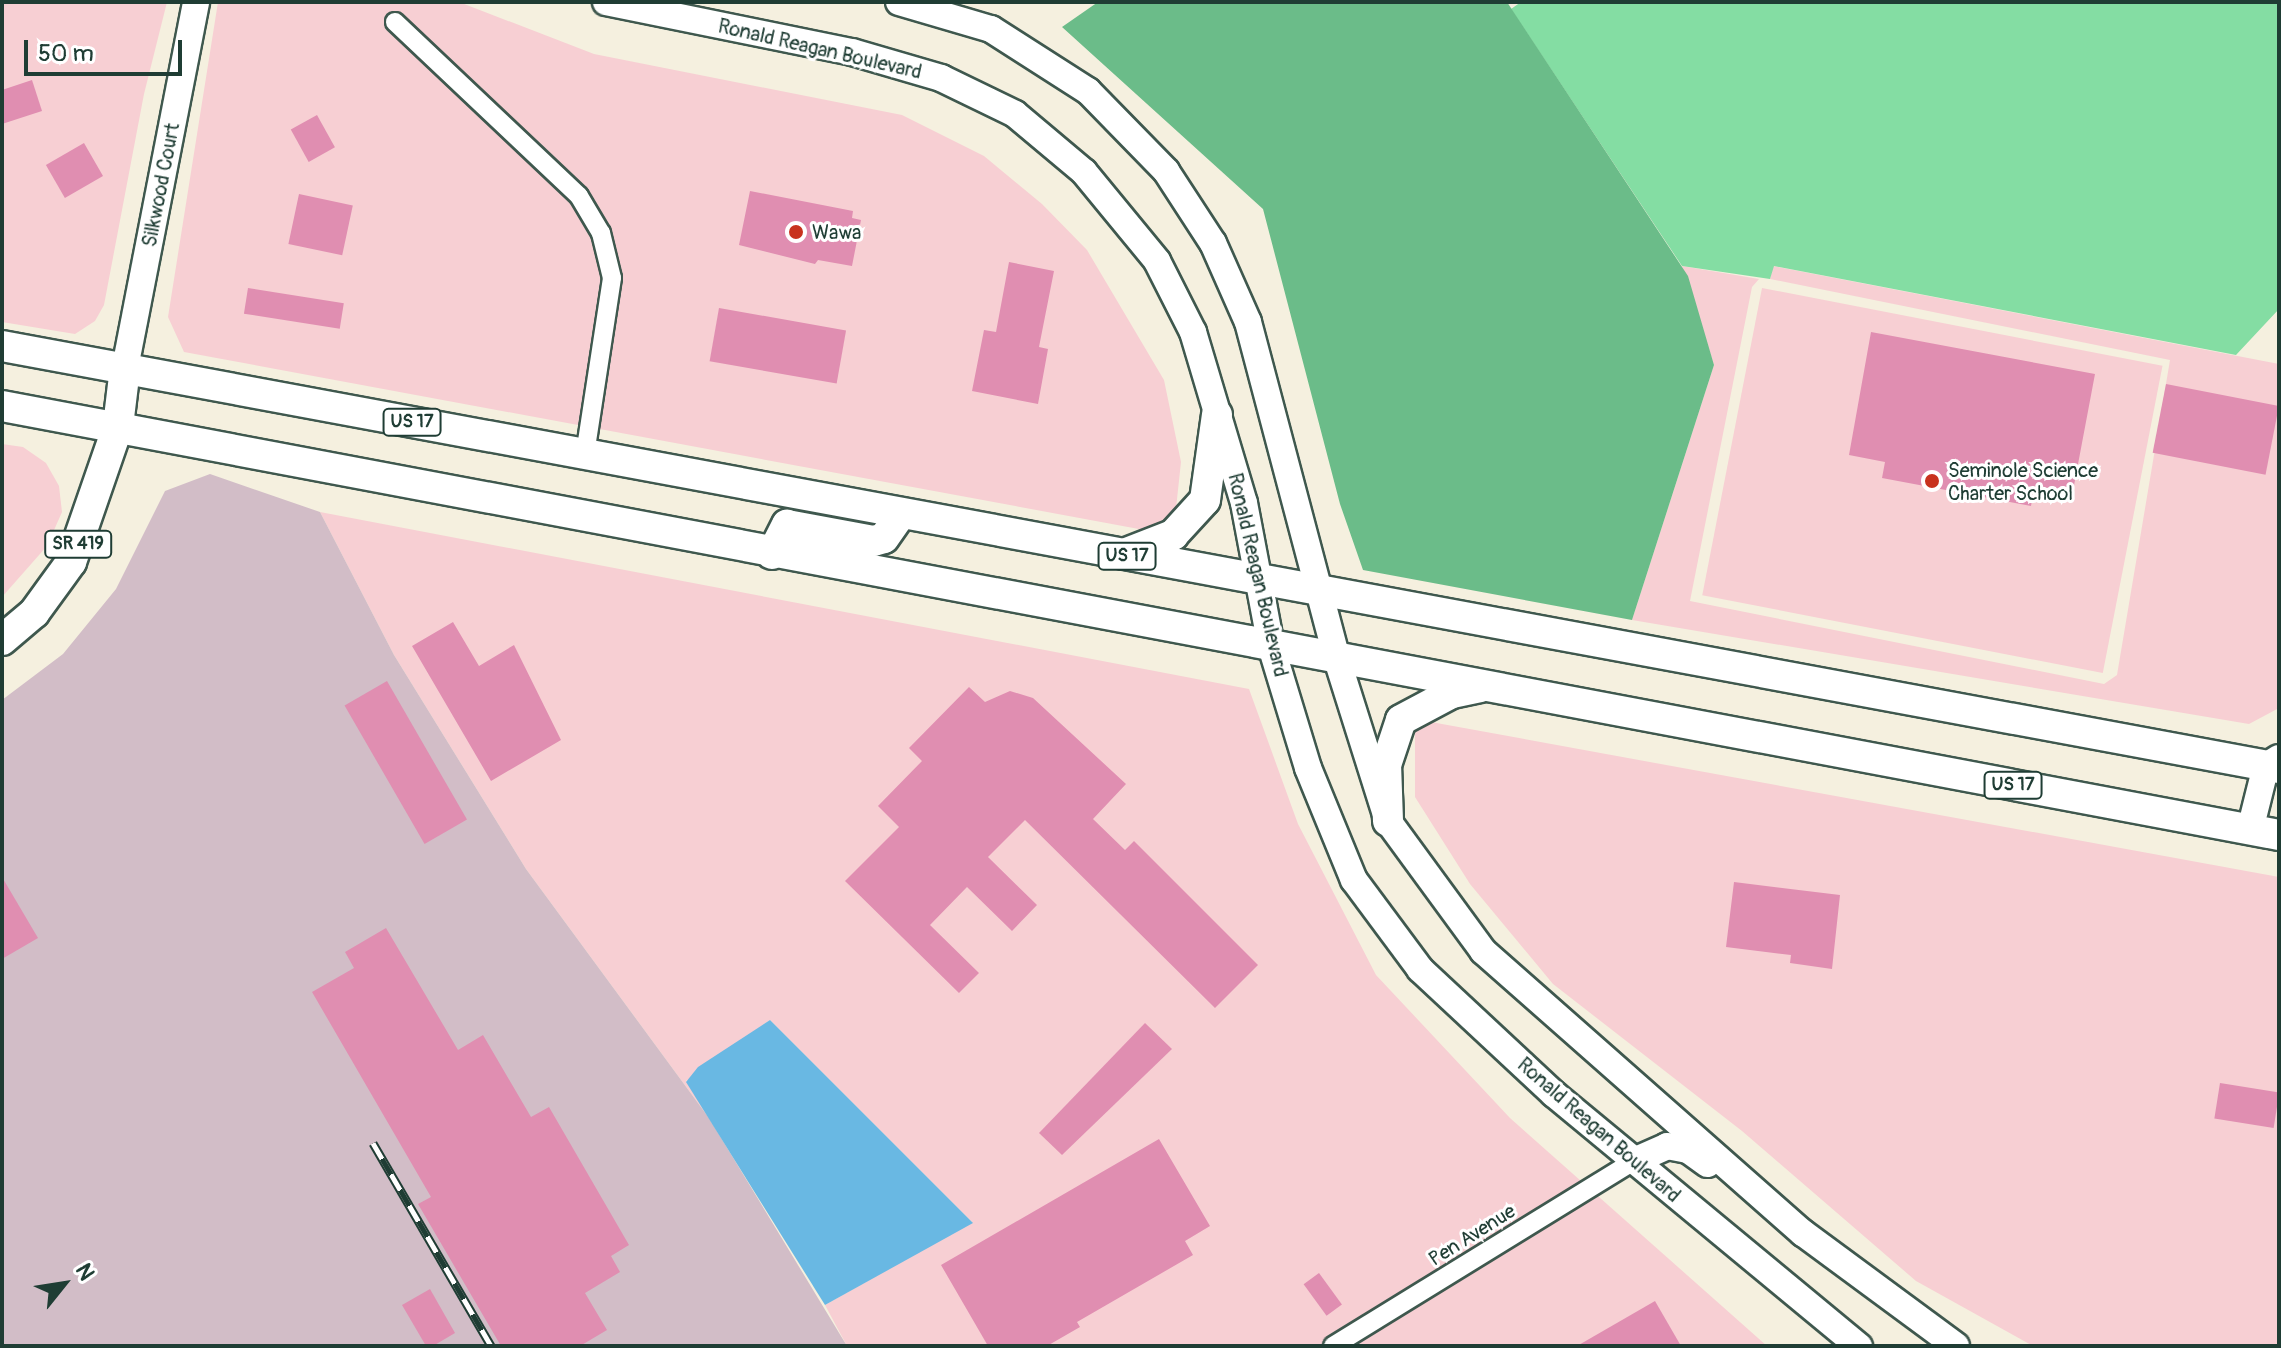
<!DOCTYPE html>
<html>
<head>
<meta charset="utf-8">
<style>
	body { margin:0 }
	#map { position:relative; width:2281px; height:1348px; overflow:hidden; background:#f5f0df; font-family:Pangolin,sans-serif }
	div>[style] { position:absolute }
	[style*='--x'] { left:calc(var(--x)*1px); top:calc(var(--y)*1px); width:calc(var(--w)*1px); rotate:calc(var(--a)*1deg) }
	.built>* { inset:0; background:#f7cfd3; transform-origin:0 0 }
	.industrial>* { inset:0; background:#d2bdc7 }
	.green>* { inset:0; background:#84dda3 }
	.forest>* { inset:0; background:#6bbc89 }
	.water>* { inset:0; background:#69b8e3 }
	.building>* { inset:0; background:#e08eb1; transform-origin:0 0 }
	.roads { filter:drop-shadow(2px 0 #3f584e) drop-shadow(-2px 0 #3f584e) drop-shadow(0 2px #3f584e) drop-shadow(0 -2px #3f584e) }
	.street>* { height:18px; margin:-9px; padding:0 9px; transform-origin:9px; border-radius:9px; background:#fff }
	.secondary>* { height:26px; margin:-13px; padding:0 13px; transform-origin:13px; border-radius:13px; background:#fff }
	.primary>* { height:30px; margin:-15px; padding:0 15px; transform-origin:15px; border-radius:15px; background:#fff }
	.rail>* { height:9px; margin-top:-4.5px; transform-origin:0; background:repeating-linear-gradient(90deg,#fff 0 18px,#1f3d34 0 36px); box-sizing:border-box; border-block:2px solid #1f3d34 }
	.dots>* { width:22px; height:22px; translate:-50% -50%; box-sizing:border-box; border:4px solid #fff; border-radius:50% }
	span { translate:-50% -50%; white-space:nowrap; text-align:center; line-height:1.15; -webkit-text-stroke:6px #fff; paint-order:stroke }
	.shield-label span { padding:2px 6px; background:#fff; border:2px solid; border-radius:6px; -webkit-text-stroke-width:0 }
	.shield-label { font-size:18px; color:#1f3d34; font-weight:700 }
	.street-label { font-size:20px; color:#1f3d34 }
	.poi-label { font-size:20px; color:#1f3d34 }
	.left { translate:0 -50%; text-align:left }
	.frame { position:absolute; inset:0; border:4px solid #1f3d34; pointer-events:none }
	.north { position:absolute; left:24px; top:1244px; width:80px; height:80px; -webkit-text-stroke:6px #fff; paint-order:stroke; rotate:60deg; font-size:22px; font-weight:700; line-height:32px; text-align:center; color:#1f3d34 }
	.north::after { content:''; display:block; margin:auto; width:28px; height:36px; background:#1f3d34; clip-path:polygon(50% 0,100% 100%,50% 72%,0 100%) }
	.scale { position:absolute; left:24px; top:40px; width:158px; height:36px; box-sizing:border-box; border:4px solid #1f3d34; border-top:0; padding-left:10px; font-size:24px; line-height:28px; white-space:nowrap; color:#1f3d34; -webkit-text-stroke:6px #fff; paint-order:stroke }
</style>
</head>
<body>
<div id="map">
	<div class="built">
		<i style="clip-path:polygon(2px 2px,167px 2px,144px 94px,104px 305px,95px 321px,75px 334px,2px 322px)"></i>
		<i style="clip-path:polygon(218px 2px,459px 2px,594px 54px,902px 115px,984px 156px,1042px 204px,1087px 250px,1164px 380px,1181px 462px,1175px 518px,1155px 532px,184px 352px,168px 317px)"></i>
		<i style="clip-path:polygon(1682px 266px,1759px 279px,1752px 287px,1690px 601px,2104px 684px,2117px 675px,2170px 360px,1770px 279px,1773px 266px,2279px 364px,2279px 708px,2249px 724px,1632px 620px,1714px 365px)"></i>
		<i style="left:1762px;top:288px;width:408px;height:313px;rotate:11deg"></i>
		<i style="clip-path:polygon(2px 444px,23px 447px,46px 463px,59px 486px,62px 512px,47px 546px,2px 597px)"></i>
		<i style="clip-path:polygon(320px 512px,1249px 689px,1298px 824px,1376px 975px,1510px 1118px,1767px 1346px,847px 1346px,825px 1305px,972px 1222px,770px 1020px,686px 1081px,709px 1118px,526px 869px,394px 655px)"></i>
		<i style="clip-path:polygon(1420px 720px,2279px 877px,2279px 1346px,2033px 1346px,1916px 1281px,1742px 1131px,1553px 984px,1470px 884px,1415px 797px,1415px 724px)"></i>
	</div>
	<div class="industrial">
		<i style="clip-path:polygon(210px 474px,320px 512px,394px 655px,526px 869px,709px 1118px,847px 1346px,2px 1346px,2px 700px,63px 654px,116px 589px,165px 491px)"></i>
	</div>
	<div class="green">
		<i style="clip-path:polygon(1521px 2px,2279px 2px,2279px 309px,2236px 355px,1774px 266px,1770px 279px,1682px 266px,1511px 9px)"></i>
	</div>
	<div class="forest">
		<i style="clip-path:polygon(1098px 2px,1507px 2px,1688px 276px,1714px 365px,1632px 620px,1363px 570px,1340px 504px,1263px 209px,1062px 27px)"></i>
	</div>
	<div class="water">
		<i style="clip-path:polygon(770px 1020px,973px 1223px,825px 1305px,686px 1082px,698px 1067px)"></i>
	</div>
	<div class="building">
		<i style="clip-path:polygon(32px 80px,42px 111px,2px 124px,2px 90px)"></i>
		<i style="left:317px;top:115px;width:37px;height:30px;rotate:61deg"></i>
		<i style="left:84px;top:143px;width:38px;height:44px;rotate:60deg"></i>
		<i style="clip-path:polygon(750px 191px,853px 211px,852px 218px,861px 220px,852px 266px,818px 260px,815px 264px,739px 245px)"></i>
		<i style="left:299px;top:194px;width:55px;height:51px;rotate:12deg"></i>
		<i style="clip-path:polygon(1009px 262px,1054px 271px,1039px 347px,1048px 349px,1038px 404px,972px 391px,984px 330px,996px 332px)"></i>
		<i style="left:248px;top:288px;width:97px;height:26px;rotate:9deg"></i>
		<i style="left:719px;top:308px;width:129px;height:54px;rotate:10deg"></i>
		<i style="clip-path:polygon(1871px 332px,2095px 374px,2072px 496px,2034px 489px,2031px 506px,1882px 478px,1885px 462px,1849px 455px)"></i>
		<i style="left:2166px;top:384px;width:115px;height:70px;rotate:11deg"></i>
		<i style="clip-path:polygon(453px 622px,479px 666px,514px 645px,561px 740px,491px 781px,412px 646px)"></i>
		<i style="left:387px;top:681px;width:160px;height:49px;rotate:60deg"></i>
		<i style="clip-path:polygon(969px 687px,985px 702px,1010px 691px,1033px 698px,1126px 784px,1093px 819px,1125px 850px,1134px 841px,1258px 965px,1215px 1008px,1025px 820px,988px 857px,1037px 905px,1012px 931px,967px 887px,930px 925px,979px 973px,959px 993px,845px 881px,899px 827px,878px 806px,922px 761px,909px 748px)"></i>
		<i style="clip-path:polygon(2px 877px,38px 938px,2px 959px)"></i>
		<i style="clip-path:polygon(1734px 882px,1840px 895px,1832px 969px,1790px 963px,1791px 955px,1726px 947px)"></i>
		<i style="clip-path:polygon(386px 928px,458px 1050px,483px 1035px,531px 1117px,549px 1107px,629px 1245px,611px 1256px,620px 1272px,585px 1293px,607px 1330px,580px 1346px,501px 1346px,418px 1204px,431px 1197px,312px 992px,354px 968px,345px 952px)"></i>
		<i style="clip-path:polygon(1145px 1023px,1172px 1049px,1062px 1155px,1039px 1133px)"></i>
		<i style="left:2220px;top:1083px;width:60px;height:36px;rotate:9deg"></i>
		<i style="clip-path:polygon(1159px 1139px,1210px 1226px,1185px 1241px,1193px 1255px,1077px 1322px,1080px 1327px,1047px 1346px,988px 1346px,941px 1265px)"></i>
		<i style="left:1319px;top:1273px;width:39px;height:19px;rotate:54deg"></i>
		<i style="clip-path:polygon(430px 1289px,455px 1333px,433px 1346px,426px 1346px,402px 1305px)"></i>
		<i style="clip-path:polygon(1655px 1301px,1681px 1346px,1577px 1346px)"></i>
	</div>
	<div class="roads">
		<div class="street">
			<i style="--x:395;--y:22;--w:253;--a:43.4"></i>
			<i style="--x:579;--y:196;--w:43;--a:59.3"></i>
			<i style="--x:601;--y:233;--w:46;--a:76.3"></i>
			<i style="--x:612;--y:278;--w:179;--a:98.7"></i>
			<i style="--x:1333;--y:1346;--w:353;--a:-31.6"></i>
		</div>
		<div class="secondary">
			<i style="--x:606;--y:2;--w:251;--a:11.5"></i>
			<i style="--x:852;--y:52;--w:93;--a:16.3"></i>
			<i style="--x:941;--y:78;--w:82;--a:25.9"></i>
			<i style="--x:1015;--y:114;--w:90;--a:40"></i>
			<i style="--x:1084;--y:172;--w:115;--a:50.6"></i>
			<i style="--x:1157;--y:261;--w:80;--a:63.1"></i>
			<i style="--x:1193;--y:332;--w:178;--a:73.4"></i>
			<i style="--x:1244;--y:503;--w:146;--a:79.3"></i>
			<i style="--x:1271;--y:646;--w:127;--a:73.1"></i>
			<i style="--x:1308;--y:768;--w:121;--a:67.7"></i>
			<i style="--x:1354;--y:880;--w:111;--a:53.4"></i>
			<i style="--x:1420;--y:969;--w:183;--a:43"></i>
			<i style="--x:1554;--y:1094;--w:396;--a:39.6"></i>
			<i style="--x:899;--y:2;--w:96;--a:16.4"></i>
			<i style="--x:991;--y:29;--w:115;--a:32.6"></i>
			<i style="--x:1088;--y:91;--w:112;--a:45.7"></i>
			<i style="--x:1166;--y:171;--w:86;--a:56.9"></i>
			<i style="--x:1213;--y:243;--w:86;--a:66.1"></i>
			<i style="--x:1248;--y:322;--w:345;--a:75.2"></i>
			<i style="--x:1336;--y:656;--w:173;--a:72.5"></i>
			<i style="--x:1388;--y:821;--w:161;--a:53.8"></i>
			<i style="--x:1483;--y:951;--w:427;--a:41.4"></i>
			<i style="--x:1803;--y:1233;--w:190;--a:36.4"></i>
			<i style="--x:125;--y:368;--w:373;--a:-79"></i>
			<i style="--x:2250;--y:830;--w:66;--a:-76"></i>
			<i style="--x:2266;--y:766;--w:15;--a:-32"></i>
			<i style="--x:1634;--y:1161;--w:36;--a:-24"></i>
			<i style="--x:1667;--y:1146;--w:21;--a:11"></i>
			<i style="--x:1688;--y:1150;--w:24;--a:36"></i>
		</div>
		<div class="primary">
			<i style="--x:2;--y:346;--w:2316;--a:10.5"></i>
			<i style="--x:2;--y:406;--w:2317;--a:10.67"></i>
			<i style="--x:772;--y:554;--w:33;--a:-63"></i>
			<i style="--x:787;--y:525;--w:88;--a:10.4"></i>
			<i style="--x:874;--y:541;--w:10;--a:-17"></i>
			<i style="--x:884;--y:538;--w:29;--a:-55"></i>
			<i style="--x:1124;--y:554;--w:53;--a:-21.2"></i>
			<i style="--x:1173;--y:535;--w:47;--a:-47.6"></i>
			<i style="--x:1205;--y:500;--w:86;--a:-82"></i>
			<i style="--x:2;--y:640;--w:42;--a:-40.2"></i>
			<i style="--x:34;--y:613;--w:63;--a:-54"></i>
			<i style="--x:71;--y:562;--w:144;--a:-70.9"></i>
			<i style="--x:118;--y:426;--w:58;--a:-83.1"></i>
			<i style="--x:1388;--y:821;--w:56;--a:-92"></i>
			<i style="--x:1386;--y:765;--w:47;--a:-71.6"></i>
			<i style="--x:1401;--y:720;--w:58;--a:-27.9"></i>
			<i style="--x:1452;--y:693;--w:29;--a:-12"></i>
		</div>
	</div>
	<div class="rail">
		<i style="--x:373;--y:1143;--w:235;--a:59.8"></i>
	</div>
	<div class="dots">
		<i style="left:796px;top:232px;background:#c8321e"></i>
		<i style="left:1932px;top:481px;background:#c8321e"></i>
	</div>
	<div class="shield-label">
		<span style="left:412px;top:422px">US 17</span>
		<span style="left:78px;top:544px">SR 419</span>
		<span style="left:1127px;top:556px">US 17</span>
		<span style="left:2013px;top:785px">US 17</span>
	</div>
	<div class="street-label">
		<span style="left:820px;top:49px;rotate:13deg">Ronald Reagan Boulevard</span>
		<span style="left:161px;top:185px;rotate:-79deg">Silkwood Court</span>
		<span style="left:1258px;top:575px;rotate:77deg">Ronald Reagan Boulevard</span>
		<span style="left:1599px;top:1130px;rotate:41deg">Ronald Reagan Boulevard</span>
		<span style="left:1472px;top:1235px;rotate:-32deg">Pen Avenue</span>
	</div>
	<div class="poi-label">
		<span class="left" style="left:812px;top:232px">Wawa</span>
		<span class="left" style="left:1948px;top:482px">Seminole Science<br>Charter School</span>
	</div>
	<div class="frame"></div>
	<div class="north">N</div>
	<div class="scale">50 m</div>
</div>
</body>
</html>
